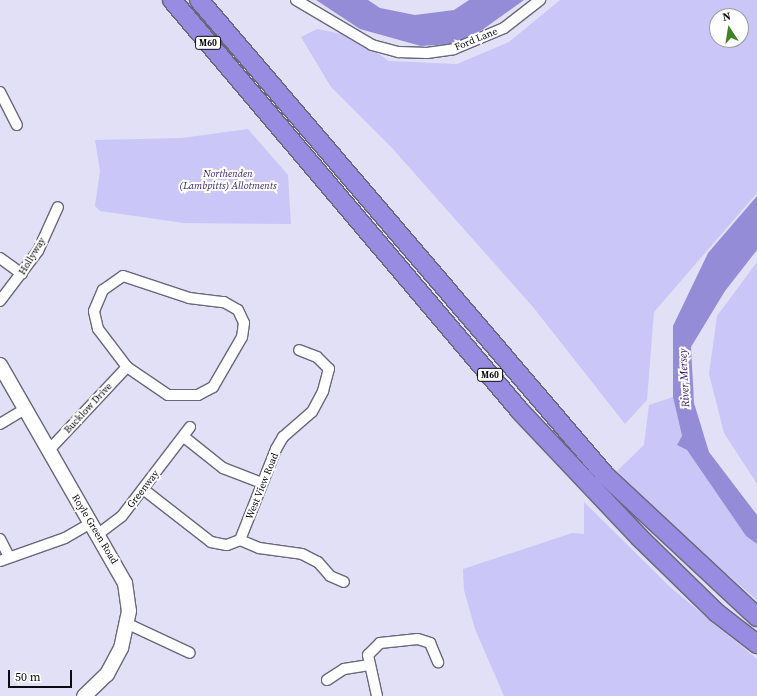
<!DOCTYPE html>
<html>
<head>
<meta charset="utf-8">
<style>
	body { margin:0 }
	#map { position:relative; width:757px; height:696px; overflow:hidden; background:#e1e0f7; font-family:"Source Serif 4",serif }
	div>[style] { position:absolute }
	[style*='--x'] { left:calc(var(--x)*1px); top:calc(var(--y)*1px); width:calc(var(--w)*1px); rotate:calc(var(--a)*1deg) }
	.green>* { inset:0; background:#cac6f7 }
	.water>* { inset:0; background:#958cd7 }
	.roads { filter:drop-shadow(1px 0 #69677b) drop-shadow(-1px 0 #69677b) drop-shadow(0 1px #69677b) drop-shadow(0 -1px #69677b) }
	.minor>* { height:10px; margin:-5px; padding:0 5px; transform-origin:5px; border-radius:5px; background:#fff }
	.secondary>* { height:14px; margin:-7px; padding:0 7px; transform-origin:7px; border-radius:7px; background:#fff }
	.motorway>* { height:18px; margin:-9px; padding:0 9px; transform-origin:9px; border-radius:9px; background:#978ce2 }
	span { translate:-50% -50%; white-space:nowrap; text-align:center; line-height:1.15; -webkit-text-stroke:4px #fff; paint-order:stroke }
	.shield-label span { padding:1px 3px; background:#fff; border:1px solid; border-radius:3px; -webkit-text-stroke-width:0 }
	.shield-label { font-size:9px; color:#0b0a12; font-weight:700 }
	.street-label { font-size:10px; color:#0b0a12 }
	.park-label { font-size:10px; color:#331a72; font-style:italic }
	.water-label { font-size:11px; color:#2e146c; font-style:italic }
	.north { position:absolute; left:709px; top:8px; width:40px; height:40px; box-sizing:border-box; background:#fff; border:1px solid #9d9da0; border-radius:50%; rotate:348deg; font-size:11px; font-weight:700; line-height:16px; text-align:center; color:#0b0a12 }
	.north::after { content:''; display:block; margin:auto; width:14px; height:18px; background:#408326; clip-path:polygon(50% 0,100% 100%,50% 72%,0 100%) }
	.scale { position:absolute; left:8px; top:670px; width:64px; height:18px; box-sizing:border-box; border:2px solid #0b0a12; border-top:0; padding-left:5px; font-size:12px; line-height:14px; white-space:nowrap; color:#0b0a12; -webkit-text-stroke:3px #fff; paint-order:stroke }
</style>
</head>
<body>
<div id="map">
	<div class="green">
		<i style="clip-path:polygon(evenodd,560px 0,757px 0,757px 193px,654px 312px,647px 400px,625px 424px,533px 307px,392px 148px,331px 87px,301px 37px,317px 29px,352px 36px,389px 61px,457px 64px,509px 42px,560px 0,717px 16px,741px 16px,741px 40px,717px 40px,717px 16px)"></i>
		<i style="clip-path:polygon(248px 129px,288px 175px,291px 224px,184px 223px,100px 211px,95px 206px,100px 171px,95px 140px,182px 138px)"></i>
		<i style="clip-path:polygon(757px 262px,757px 484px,724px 433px,709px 374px,717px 316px)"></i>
		<i style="clip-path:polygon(673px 397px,682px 437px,677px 445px,687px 450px,746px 536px,757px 544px,757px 600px,669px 524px,617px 471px,644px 445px,649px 405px)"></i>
		<i style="clip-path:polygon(584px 502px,670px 587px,757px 659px,757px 696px,504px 696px,475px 629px,464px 590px,463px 569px,572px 533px,584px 534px)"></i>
	</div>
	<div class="water">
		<i style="clip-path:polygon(316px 0,368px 0,380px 8px,415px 15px,454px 10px,469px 0,524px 0,482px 30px,452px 44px,421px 46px,360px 29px)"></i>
		<i style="clip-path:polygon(757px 196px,757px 250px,725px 291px,691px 347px,694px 403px,709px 452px,757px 515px,757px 544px,746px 536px,687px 450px,677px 445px,682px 436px,673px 397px,673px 326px,708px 253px)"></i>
	</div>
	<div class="roads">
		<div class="minor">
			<i style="--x:296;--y:0;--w:88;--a:30.6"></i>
			<i style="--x:372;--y:45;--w:28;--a:15"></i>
			<i style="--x:399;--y:52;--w:28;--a:2"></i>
			<i style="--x:427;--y:53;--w:27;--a:-8"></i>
			<i style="--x:454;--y:49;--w:54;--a:-22.8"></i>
			<i style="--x:504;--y:28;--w:46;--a:-37.9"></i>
			<i style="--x:0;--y:92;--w:37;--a:63"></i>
			<i style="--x:0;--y:258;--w:27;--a:36"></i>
			<i style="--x:123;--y:276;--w:70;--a:18.4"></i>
			<i style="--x:189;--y:298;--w:35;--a:7"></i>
			<i style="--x:224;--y:302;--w:16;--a:30"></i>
			<i style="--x:238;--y:310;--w:14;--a:65"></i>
			<i style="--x:244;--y:323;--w:14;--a:98"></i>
			<i style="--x:242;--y:337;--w:58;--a:120.1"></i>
			<i style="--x:213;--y:387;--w:17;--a:152"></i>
			<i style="--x:198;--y:395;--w:30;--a:180"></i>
			<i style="--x:168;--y:395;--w:50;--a:-145.7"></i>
			<i style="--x:127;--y:367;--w:48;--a:-127.3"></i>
			<i style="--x:98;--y:329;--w:18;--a:-103"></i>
			<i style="--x:94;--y:311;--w:23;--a:-67"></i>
			<i style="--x:103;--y:290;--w:24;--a:-35"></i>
			<i style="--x:0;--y:301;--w:63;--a:-52.8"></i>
			<i style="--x:38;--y:251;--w:48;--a:-65.6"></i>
			<i style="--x:0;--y:424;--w:31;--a:-31"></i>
			<i style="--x:184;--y:437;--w:50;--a:38.5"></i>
			<i style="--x:223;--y:468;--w:42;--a:21"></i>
			<i style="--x:49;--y:450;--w:114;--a:-46.8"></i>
			<i style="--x:143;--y:489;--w:86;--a:37.9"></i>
			<i style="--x:211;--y:542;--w:16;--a:11"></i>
			<i style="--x:227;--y:545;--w:14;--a:-21"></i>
			<i style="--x:240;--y:540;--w:98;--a:-68.4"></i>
			<i style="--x:276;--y:449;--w:14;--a:-60"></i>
			<i style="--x:283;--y:437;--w:38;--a:-41"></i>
			<i style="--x:312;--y:412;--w:24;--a:-62"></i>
			<i style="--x:323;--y:391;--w:23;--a:-75"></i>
			<i style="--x:329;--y:369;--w:17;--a:-135"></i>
			<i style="--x:317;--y:357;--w:19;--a:-159"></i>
			<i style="--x:97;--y:535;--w:31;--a:-37"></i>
			<i style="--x:122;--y:516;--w:112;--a:-52.6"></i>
			<i style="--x:0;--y:539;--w:20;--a:63"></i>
			<i style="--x:240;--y:540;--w:21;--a:23"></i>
			<i style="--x:259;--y:548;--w:43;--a:7.9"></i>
			<i style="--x:302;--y:554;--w:18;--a:27"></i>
			<i style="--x:318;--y:562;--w:18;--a:49"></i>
			<i style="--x:330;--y:576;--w:15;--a:23"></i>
			<i style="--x:0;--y:561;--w:69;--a:-19.5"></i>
			<i style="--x:65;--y:538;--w:28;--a:-30"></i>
			<i style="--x:128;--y:624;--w:68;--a:25.1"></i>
			<i style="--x:327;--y:680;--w:20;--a:-33"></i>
			<i style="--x:344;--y:669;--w:24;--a:-9"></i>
			<i style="--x:377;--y:696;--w:42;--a:-102.4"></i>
			<i style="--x:368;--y:655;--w:17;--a:-45"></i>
			<i style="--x:380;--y:643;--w:38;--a:-6"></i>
			<i style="--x:418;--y:639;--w:13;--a:18"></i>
			<i style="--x:430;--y:643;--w:21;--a:67"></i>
		</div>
		<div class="secondary">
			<i style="--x:0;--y:365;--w:251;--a:60.2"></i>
			<i style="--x:125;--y:583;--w:28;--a:82"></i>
			<i style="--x:129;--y:611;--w:38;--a:102"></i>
			<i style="--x:121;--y:648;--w:30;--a:118"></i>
			<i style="--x:107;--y:674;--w:32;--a:136"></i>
		</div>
		<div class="motorway">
			<i style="--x:172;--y:0;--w:539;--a:49.74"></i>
			<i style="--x:520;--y:411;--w:173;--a:46.6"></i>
			<i style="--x:639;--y:537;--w:109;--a:44.3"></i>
			<i style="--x:717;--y:613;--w:51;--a:37.8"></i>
			<i style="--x:199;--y:0;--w:626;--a:49.47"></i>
			<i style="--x:606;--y:476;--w:207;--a:43"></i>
		</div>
	</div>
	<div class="shield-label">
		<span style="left:208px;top:43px">M60</span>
		<span style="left:490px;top:375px">M60</span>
	</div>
	<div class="street-label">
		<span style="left:476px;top:39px;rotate:-22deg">Ford Lane</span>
		<span style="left:32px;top:256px;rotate:-59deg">Hollyway</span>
		<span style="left:88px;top:408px;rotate:-47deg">Bucklow Drive</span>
		<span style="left:262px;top:486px;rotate:-68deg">West View Road</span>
		<span style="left:143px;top:489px;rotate:-52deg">Greenway</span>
		<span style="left:95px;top:529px;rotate:59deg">Royle Green Road</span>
	</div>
	<div class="park-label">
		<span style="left:228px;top:179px">Northenden<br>(Lambpitts) Allotments</span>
	</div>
	<div class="water-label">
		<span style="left:685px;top:378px;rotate:-93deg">River Mersey</span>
	</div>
	<div class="north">N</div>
	<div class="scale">50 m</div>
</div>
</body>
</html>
